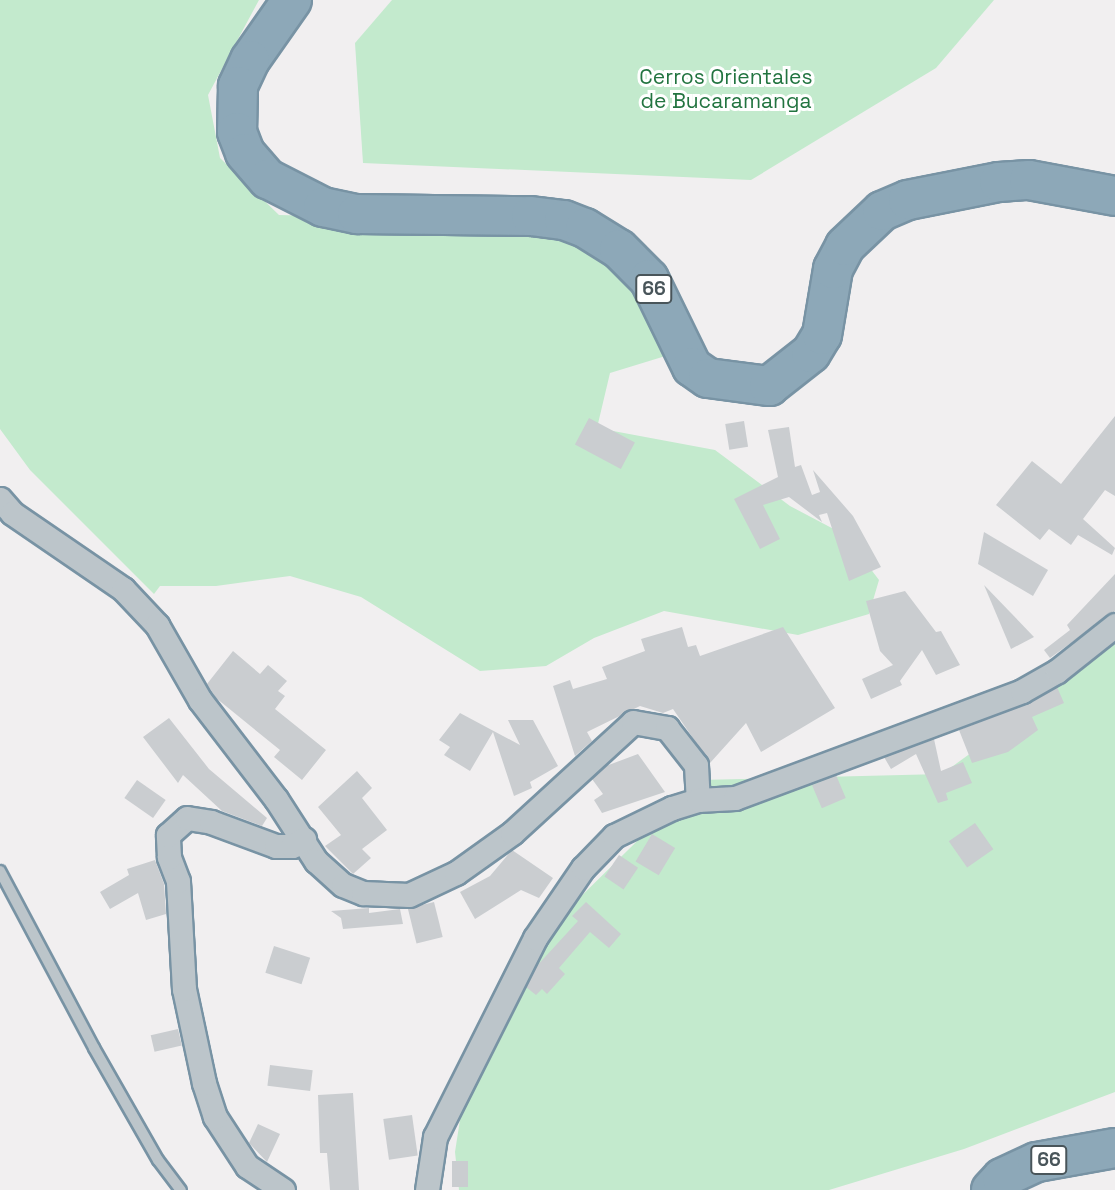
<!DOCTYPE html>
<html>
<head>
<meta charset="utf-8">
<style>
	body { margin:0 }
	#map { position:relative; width:1115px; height:1190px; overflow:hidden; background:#f1eff0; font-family:"Space Grotesk",sans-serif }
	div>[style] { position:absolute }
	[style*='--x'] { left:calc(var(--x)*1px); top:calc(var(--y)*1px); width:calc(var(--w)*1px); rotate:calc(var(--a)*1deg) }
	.green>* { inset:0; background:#c3eacd }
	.building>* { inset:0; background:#cacdd0; transform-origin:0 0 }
	.roads { filter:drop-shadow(2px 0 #7893a4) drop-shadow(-2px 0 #7893a4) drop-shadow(0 2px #7893a4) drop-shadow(0 -2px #7893a4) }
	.lane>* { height:10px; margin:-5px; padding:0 5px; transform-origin:5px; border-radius:5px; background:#bcc5ca }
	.street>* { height:23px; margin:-11.5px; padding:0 11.5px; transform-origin:11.5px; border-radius:11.5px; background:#bcc5ca }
	.highway>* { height:38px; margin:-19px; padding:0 19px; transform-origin:19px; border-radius:19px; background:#8da8b8 }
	span { translate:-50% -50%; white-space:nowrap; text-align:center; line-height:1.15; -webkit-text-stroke:6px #fff; paint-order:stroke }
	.shield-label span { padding:2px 5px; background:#fff; border:2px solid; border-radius:5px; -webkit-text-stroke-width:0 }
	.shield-label { font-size:19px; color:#49555a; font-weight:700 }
	.park-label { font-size:21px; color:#227440 }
</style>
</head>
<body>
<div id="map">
	<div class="green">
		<i style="clip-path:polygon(0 0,259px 0,208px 95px,220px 158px,279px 215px,559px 222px,624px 261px,672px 354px,610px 373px,597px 428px,715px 450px,790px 506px,845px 535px,879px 580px,869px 614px,798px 635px,664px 611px,594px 638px,546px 666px,480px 671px,361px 597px,290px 576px,216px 586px,160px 586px,154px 594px,30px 470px,0 429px)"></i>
		<i style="clip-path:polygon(392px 0,994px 0,936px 68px,751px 180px,363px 163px,355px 43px)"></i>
		<i style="clip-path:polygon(1115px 622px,1115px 1092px,964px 1149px,829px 1190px,459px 1190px,455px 1152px,470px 1055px,557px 920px,699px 780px,942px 774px,986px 742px)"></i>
	</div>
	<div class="building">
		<i style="clip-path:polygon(1115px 416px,1115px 496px,1105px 490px,1083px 519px,1115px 548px,1112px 555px,1078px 535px,1071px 545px,1049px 529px,1040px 540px,996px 505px,1032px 461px,1061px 484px)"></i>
		<i style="left:589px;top:418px;width:52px;height:30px;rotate:28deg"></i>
		<i style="left:744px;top:421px;width:26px;height:19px;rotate:81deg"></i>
		<i style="clip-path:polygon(789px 427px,795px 467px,801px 465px,812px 495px,820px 492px,813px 470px,853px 516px,881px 567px,849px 581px,827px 513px,819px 515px,822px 522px,789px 497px,763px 505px,780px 539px,760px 549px,734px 499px,778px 477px,768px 430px)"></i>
		<i style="clip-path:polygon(984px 532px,1048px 570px,1033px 596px,978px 564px)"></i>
		<i style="clip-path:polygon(1115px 574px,1115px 611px,1050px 658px,1044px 650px,1070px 630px,1067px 625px)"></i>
		<i style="clip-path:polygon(984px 585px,1034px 637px,1011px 649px)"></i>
		<i style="clip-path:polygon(905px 591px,936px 632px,941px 631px,960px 665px,936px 675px,922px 650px,900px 681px,902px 685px,871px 699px,862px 679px,893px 665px,880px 651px,866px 601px)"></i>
		<i style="clip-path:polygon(682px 627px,688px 647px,696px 645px,700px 656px,783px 627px,835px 708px,761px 752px,746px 723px,710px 763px,673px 709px,663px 713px,640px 706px,587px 732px,592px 741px,575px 756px,553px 686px,570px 680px,573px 689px,607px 679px,602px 667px,645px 651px,641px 639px)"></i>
		<i style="clip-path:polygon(233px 651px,260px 674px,268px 665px,287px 681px,278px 691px,285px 696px,275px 709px,326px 750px,302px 780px,274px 757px,280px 750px,216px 698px,207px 684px)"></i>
		<i style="clip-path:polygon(1057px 687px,1064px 703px,1032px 717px,1038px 730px,1008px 752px,972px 763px,959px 730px,1027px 704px)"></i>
		<i style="clip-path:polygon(460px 713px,520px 745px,508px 720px,533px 720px,558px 766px,530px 782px,532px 788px,514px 796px,493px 732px,470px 771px,444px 755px,450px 747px,439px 740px)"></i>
		<i style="clip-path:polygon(169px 718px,209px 769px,267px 818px,262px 826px,222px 811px,183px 775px,178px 783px,143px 737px)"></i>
		<i style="clip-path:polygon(934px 739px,941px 771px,963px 762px,972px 783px,946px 793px,948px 800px,938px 803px,916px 754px,891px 769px,884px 757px)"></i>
		<i style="clip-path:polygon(638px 754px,665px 792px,602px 813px,594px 800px,603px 794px,592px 779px,606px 766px)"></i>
		<i style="clip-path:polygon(357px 771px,372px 788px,362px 798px,387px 830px,362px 849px,371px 858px,353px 874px,325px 846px,341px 835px,318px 807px)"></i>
		<i style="left:836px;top:775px;width:25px;height:26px;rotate:67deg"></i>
		<i style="left:137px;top:780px;width:35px;height:22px;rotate:35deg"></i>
		<i style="left:975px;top:823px;width:32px;height:32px;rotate:55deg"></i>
		<i style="left:652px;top:834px;width:27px;height:32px;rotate:31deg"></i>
		<i style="clip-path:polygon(512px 850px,553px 878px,539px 898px,521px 890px,475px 919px,460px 892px,490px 876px)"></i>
		<i style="left:619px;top:855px;width:23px;height:26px;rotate:34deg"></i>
		<i style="clip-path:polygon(155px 860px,164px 884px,166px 914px,146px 920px,138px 893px,110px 909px,100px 892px,129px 875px,127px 869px)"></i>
		<i style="left:434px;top:902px;width:36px;height:27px;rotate:76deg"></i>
		<i style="clip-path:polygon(586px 902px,621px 934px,609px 948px,590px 932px,559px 968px,565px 974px,547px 994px,542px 989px,536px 995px,526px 987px,535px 968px,578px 921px,572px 916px)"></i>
		<i style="clip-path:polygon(369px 908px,369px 913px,400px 909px,403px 924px,343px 929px,341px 918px,331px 911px)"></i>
		<i style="left:274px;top:946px;width:38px;height:28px;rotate:18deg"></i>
		<i style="left:178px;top:1029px;width:17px;height:28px;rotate:77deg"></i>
		<i style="left:270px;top:1065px;width:43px;height:21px;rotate:7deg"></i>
		<i style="clip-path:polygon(353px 1093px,359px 1190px,330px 1190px,327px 1153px,320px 1153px,318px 1095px)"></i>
		<i style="left:412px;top:1115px;width:41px;height:29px;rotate:82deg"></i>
		<i style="clip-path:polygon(258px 1124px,280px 1134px,267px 1162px,249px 1143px)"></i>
		<i style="left:452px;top:1161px;width:16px;height:26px"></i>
	</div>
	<div class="roads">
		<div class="lane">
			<i style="--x:0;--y:871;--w:200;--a:62"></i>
			<i style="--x:94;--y:1048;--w:129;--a:60.3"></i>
			<i style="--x:158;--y:1160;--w:38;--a:53"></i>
		</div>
		<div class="street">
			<i style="--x:0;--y:499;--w:18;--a:49"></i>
			<i style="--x:12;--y:513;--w:135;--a:34.4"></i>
			<i style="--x:123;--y:589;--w:50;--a:46.6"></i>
			<i style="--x:157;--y:625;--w:86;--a:60.2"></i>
			<i style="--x:200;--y:700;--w:125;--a:52.5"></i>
			<i style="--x:276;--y:799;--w:74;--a:57.2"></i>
			<i style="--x:316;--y:861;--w:36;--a:42"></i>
			<i style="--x:343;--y:885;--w:22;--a:22"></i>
			<i style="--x:363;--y:893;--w:46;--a:2.5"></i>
			<i style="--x:409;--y:895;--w:52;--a:-25.1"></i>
			<i style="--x:456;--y:873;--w:69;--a:-35.5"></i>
			<i style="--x:512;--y:833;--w:164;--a:-42.5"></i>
			<i style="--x:633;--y:722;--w:35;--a:10"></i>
			<i style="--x:667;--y:728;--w:47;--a:51.9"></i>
			<i style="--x:696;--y:765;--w:35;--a:87"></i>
			<i style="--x:283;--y:1190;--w:43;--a:-146.3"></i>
			<i style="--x:247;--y:1166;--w:59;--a:-123.1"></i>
			<i style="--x:215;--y:1117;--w:36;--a:-108"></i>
			<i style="--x:204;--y:1083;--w:96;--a:-102"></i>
			<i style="--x:184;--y:989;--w:108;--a:-93.2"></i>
			<i style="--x:178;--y:881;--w:26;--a:-111"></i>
			<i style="--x:169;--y:857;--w:22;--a:-93"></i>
			<i style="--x:168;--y:835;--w:25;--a:-42"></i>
			<i style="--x:187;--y:818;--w:24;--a:9"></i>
			<i style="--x:211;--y:822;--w:69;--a:20.3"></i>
			<i style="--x:276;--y:846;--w:16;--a:0"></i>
			<i style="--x:292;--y:846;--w:14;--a:-30"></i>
			<i style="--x:427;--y:1190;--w:54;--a:-81.4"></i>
			<i style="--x:435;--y:1137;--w:223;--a:-63.3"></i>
			<i style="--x:535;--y:938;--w:85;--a:-55.6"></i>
			<i style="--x:583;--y:868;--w:45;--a:-45.9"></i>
			<i style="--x:614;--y:836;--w:64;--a:-25.8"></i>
			<i style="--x:672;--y:808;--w:27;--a:-17"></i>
			<i style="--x:698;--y:800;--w:37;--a:-3"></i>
			<i style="--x:735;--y:798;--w:306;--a:-20.4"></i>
			<i style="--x:1022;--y:691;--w:40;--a:-29.7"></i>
			<i style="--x:1057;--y:671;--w:74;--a:-38.4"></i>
		</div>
		<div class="highway">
			<i style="--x:292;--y:0;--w:73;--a:125"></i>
			<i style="--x:250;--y:60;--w:29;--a:115"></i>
			<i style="--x:238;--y:86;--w:46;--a:91.2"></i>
			<i style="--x:237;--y:132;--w:22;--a:69"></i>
			<i style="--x:245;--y:153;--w:35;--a:49"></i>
			<i style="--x:268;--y:179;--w:62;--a:27"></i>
			<i style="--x:323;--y:207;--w:35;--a:12"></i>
			<i style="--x:357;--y:214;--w:174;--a:0.7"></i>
			<i style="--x:531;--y:216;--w:33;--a:7"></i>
			<i style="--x:564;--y:220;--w:22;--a:21"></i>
			<i style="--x:585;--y:228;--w:40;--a:32"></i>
			<i style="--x:619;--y:249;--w:42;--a:45"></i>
			<i style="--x:649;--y:279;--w:98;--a:64"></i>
			<i style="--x:692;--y:367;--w:19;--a:35"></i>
			<i style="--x:708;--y:378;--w:62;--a:7.5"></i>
			<i style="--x:769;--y:386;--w:53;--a:-38.2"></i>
			<i style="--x:811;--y:353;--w:21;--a:-59"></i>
			<i style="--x:822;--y:335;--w:67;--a:-80.5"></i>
			<i style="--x:833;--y:269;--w:26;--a:-62"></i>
			<i style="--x:845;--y:246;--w:51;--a:-43.4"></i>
			<i style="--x:882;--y:211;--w:28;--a:-23"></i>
			<i style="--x:908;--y:200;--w:93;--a:-11.2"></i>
			<i style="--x:999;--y:182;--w:30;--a:-4"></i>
			<i style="--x:1029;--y:180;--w:87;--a:10.5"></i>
			<i style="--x:991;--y:1190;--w:16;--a:-47"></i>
			<i style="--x:1002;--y:1178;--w:38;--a:-25"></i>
			<i style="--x:1037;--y:1162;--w:79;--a:-10.2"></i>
		</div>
	</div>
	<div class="shield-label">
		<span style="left:654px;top:289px">66</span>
		<span style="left:1049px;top:1160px">66</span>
	</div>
	<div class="park-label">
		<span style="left:726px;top:89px">Cerros Orientales<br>de Bucaramanga</span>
	</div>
</div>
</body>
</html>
